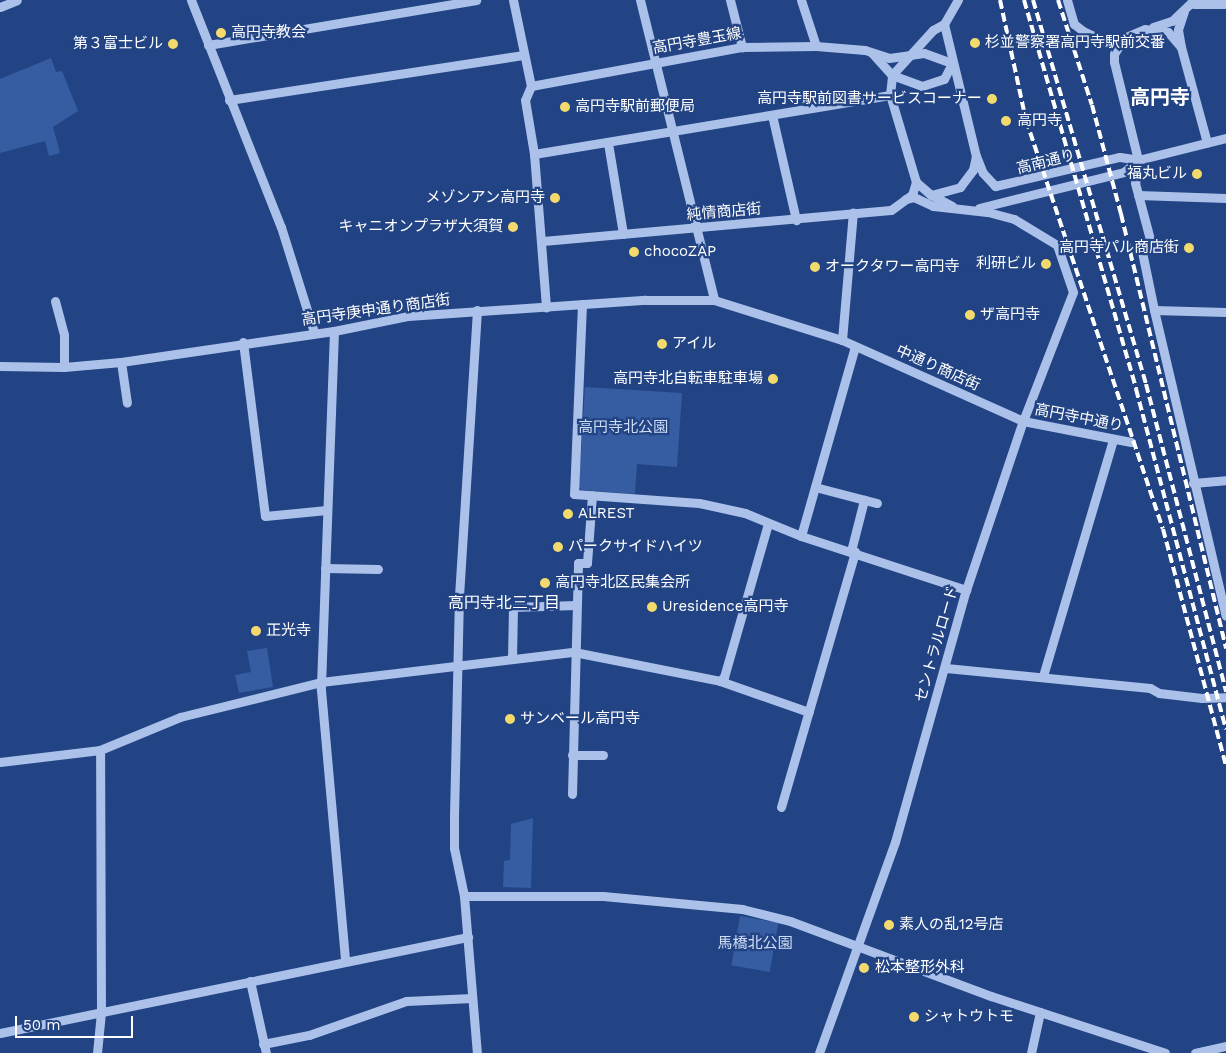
<!DOCTYPE html>
<html>
<head>
<meta charset="utf-8">
<style>
	body { margin:0 }
	#map { position:relative; width:1226px; height:1053px; overflow:hidden; background:#224484; font-family:"Work Sans","Noto Sans JP",sans-serif }
	div>[style] { position:absolute }
	[style*='--x'] { left:calc(var(--x)*1px); top:calc(var(--y)*1px); width:calc(var(--w)*1px); rotate:calc(var(--a)*1deg) }
	.green>* { inset:0; background:#365da1; transform-origin:0 0 }
	.minor>* { height:9px; margin:-4.5px; padding:0 4.5px; transform-origin:4.5px; border-radius:4.5px; background:#abc1e9 }
	.rail>* { height:4px; margin-top:-2px; transform-origin:0; background:repeating-linear-gradient(90deg,#fff 0 9px,transparent 0 13px) }
	.dots>* { width:14px; height:14px; translate:-50% -50%; box-sizing:border-box; border:2px solid #224484; border-radius:50% }
	span { translate:-50% -50%; white-space:nowrap; text-align:center; line-height:1.15; -webkit-text-stroke:4.5px #224484; paint-order:stroke }
	.poi-label { font-size:15px; color:#fff }
	.left { translate:0 -50%; text-align:left }
	.right { translate:-100% -50%; text-align:right }
	.street-label { font-size:15px; color:#fff }
	.park-label { font-size:15px; color:#cfddf7 }
	.neighbourhood-label { font-size:16px; color:#fff }
	.district-label { font-size:20px; color:#fff; font-weight:700 }
	.scale { position:absolute; left:15px; top:1016px; width:118px; height:22px; box-sizing:border-box; border:2px solid #fff; border-top:0; padding-left:6px; font-size:15px; line-height:18px; white-space:nowrap; color:#fff; -webkit-text-stroke:4px #224484; paint-order:stroke }
</style>
</head>
<body>
<div id="map">
	<div class="green">
		<i style="clip-path:polygon(51px 58px,56px 72px,62px 71px,78px 111px,53px 127px,60px 153px,49px 156px,45px 141px,0 153px,0 79px)"></i>
		<i style="clip-path:polygon(585px 387px,682px 393px,677px 467px,637px 464px,635px 494px,581px 490px,579px 487px)"></i>
		<i style="clip-path:polygon(267px 648px,273px 687px,239px 693px,235px 675px,251px 672px,247px 651px)"></i>
		<i style="clip-path:polygon(533px 818px,531px 888px,503px 887px,504px 861px,510px 860px,511px 824px)"></i>
		<i style="left:740px;top:916px;width:39px;height:50px;rotate:10deg"></i>
	</div>
	<div class="minor">
		<i style="--x:191;--y:0;--w:244;--a:68.4"></i>
		<i style="--x:281;--y:227;--w:110;--a:72.6"></i>
		<i style="--x:513;--y:0;--w:88;--a:78.2"></i>
		<i style="--x:640;--y:0;--w:309;--a:76.1"></i>
		<i style="--x:730;--y:0;--w:49;--a:75.7"></i>
		<i style="--x:801;--y:0;--w:48;--a:71.9"></i>
		<i style="--x:1067;--y:0;--w:25;--a:74"></i>
		<i style="--x:1074;--y:24;--w:11;--a:38"></i>
		<i style="--x:1083;--y:31;--w:38;--a:25"></i>
		<i style="--x:1194;--y:4;--w:32;--a:0"></i>
		<i style="--x:0;--y:7;--w:18;--a:-22"></i>
		<i style="--x:1184;--y:11;--w:20;--a:108"></i>
		<i style="--x:1178;--y:30;--w:17;--a:80"></i>
		<i style="--x:1181;--y:47;--w:99;--a:74.8"></i>
		<i style="--x:944;--y:24;--w:136;--a:76.4"></i>
		<i style="--x:976;--y:156;--w:18;--a:68"></i>
		<i style="--x:983;--y:173;--w:18;--a:47"></i>
		<i style="--x:995;--y:186;--w:128;--a:-13.1"></i>
		<i style="--x:1120;--y:157;--w:18;--a:9"></i>
		<i style="--x:1138;--y:160;--w:91;--a:-14"></i>
		<i style="--x:1153;--y:27;--w:20;--a:-18"></i>
		<i style="--x:1172;--y:21;--w:30;--a:-44"></i>
		<i style="--x:208;--y:45;--w:272;--a:-9.5"></i>
		<i style="--x:1181;--y:47;--w:20;--a:-131"></i>
		<i style="--x:1168;--y:32;--w:23;--a:-173"></i>
		<i style="--x:1145;--y:29;--w:23;--a:157"></i>
		<i style="--x:1124;--y:38;--w:19;--a:122"></i>
		<i style="--x:1114;--y:54;--w:8;--a:90"></i>
		<i style="--x:1114;--y:62;--w:101;--a:76.2"></i>
		<i style="--x:1138;--y:160;--w:23;--a:97"></i>
		<i style="--x:1135;--y:183;--w:66;--a:75.1"></i>
		<i style="--x:1152;--y:247;--w:11;--a:180"></i>
		<i style="--x:1141;--y:247;--w:64;--a:78.3"></i>
		<i style="--x:1154;--y:310;--w:314;--a:76.8"></i>
		<i style="--x:872;--y:53;--w:30;--a:48"></i>
		<i style="--x:892;--y:75;--w:32;--a:20"></i>
		<i style="--x:922;--y:86;--w:23;--a:-18"></i>
		<i style="--x:944;--y:79;--w:18;--a:-63"></i>
		<i style="--x:531;--y:86;--w:215;--a:-10.5"></i>
		<i style="--x:742;--y:47;--w:74;--a:-0.8"></i>
		<i style="--x:816;--y:46;--w:49;--a:4.7"></i>
		<i style="--x:865;--y:50;--w:25;--a:18"></i>
		<i style="--x:889;--y:58;--w:35;--a:-8"></i>
		<i style="--x:924;--y:53;--w:30;--a:20"></i>
		<i style="--x:531;--y:86;--w:15;--a:113"></i>
		<i style="--x:525;--y:100;--w:55;--a:80.5"></i>
		<i style="--x:534;--y:154;--w:154;--a:85.5"></i>
		<i style="--x:229;--y:100;--w:297;--a:-8.7"></i>
		<i style="--x:772;--y:115;--w:108;--a:77.1"></i>
		<i style="--x:608;--y:143;--w:92;--a:80.6"></i>
		<i style="--x:534;--y:154;--w:361;--a:-9.4"></i>
		<i style="--x:931;--y:195;--w:30;--a:-15"></i>
		<i style="--x:960;--y:187;--w:21;--a:-53"></i>
		<i style="--x:973;--y:170;--w:14;--a:-78"></i>
		<i style="--x:1138;--y:195;--w:88;--a:2"></i>
		<i style="--x:952;--y:206;--w:24;--a:-152"></i>
		<i style="--x:931;--y:195;--w:20;--a:-139"></i>
		<i style="--x:916;--y:182;--w:91;--a:-106.6"></i>
		<i style="--x:890;--y:95;--w:20;--a:-84"></i>
		<i style="--x:892;--y:75;--w:61;--a:-47.7"></i>
		<i style="--x:933;--y:30;--w:13;--a:-29"></i>
		<i style="--x:944;--y:24;--w:28;--a:-60"></i>
		<i style="--x:979;--y:208;--w:149;--a:-13.9"></i>
		<i style="--x:1124;--y:172;--w:18;--a:-41"></i>
		<i style="--x:543;--y:241;--w:349;--a:-5.1"></i>
		<i style="--x:891;--y:210;--w:26;--a:-36"></i>
		<i style="--x:912;--y:195;--w:14;--a:-73"></i>
		<i style="--x:55;--y:301;--w:35;--a:75"></i>
		<i style="--x:64;--y:335;--w:32;--a:90"></i>
		<i style="--x:582;--y:304;--w:190;--a:92.4"></i>
		<i style="--x:574;--y:494;--w:125;--a:4.1"></i>
		<i style="--x:699;--y:503;--w:47;--a:12.3"></i>
		<i style="--x:745;--y:513;--w:61;--a:22.3"></i>
		<i style="--x:801;--y:536;--w:174;--a:18.1"></i>
		<i style="--x:477;--y:310;--w:287;--a:93.6"></i>
		<i style="--x:459;--y:596;--w:223;--a:91.3"></i>
		<i style="--x:454;--y:819;--w:29;--a:90"></i>
		<i style="--x:454;--y:848;--w:49;--a:78.2"></i>
		<i style="--x:464;--y:896;--w:158;--a:85.3"></i>
		<i style="--x:1154;--y:310;--w:72;--a:1.6"></i>
		<i style="--x:334;--y:331;--w:359;--a:92.1"></i>
		<i style="--x:321;--y:690;--w:272;--a:84.9"></i>
		<i style="--x:842;--y:340;--w:128;--a:-85.1"></i>
		<i style="--x:243;--y:342;--w:175;--a:82.8"></i>
		<i style="--x:265;--y:516;--w:62;--a:-5.5"></i>
		<i style="--x:121;--y:362;--w:41;--a:81.7"></i>
		<i style="--x:0;--y:366;--w:64;--a:0.9"></i>
		<i style="--x:64;--y:367;--w:57;--a:-5"></i>
		<i style="--x:121;--y:362;--w:215;--a:-8.3"></i>
		<i style="--x:334;--y:331;--w:76;--a:-11.5"></i>
		<i style="--x:408;--y:316;--w:238;--a:-3.9"></i>
		<i style="--x:645;--y:300;--w:69;--a:0"></i>
		<i style="--x:714;--y:300;--w:134;--a:17.4"></i>
		<i style="--x:842;--y:340;--w:198;--a:24.1"></i>
		<i style="--x:1023;--y:421;--w:110;--a:11"></i>
		<i style="--x:1193;--y:483;--w:33;--a:-5"></i>
		<i style="--x:815;--y:487;--w:64;--a:14.5"></i>
		<i style="--x:801;--y:536;--w:197;--a:-74.1"></i>
		<i style="--x:851;--y:551;--w:53;--a:-75.7"></i>
		<i style="--x:325;--y:568;--w:53;--a:1.1"></i>
		<i style="--x:512;--y:659;--w:52;--a:-88.9"></i>
		<i style="--x:513;--y:607;--w:63;--a:-1.8"></i>
		<i style="--x:946;--y:668;--w:205;--a:5.6"></i>
		<i style="--x:1150;--y:688;--w:10;--a:29"></i>
		<i style="--x:1159;--y:693;--w:43;--a:6.6"></i>
		<i style="--x:1202;--y:698;--w:24;--a:-2"></i>
		<i style="--x:1043;--y:676;--w:247;--a:-73.5"></i>
		<i style="--x:720;--y:681;--w:6;--a:-45"></i>
		<i style="--x:724;--y:677;--w:159;--a:-74"></i>
		<i style="--x:572;--y:755;--w:31;--a:0"></i>
		<i style="--x:0;--y:762;--w:101;--a:-6.8"></i>
		<i style="--x:100;--y:750;--w:87;--a:-22.4"></i>
		<i style="--x:180;--y:717;--w:145;--a:-13.9"></i>
		<i style="--x:321;--y:682;--w:255;--a:-6.8"></i>
		<i style="--x:574;--y:652;--w:149;--a:11.2"></i>
		<i style="--x:720;--y:681;--w:94;--a:19.2"></i>
		<i style="--x:572;--y:794;--w:231;--a:-88.5"></i>
		<i style="--x:578;--y:563;--w:9;--a:0"></i>
		<i style="--x:587;--y:563;--w:68;--a:-85.8"></i>
		<i style="--x:781;--y:807;--w:266;--a:-73.8"></i>
		<i style="--x:464;--y:896;--w:139;--a:0"></i>
		<i style="--x:603;--y:896;--w:140;--a:5.3"></i>
		<i style="--x:742;--y:909;--w:49;--a:14"></i>
		<i style="--x:790;--y:921;--w:215;--a:20.5"></i>
		<i style="--x:991;--y:996;--w:183;--a:18.1"></i>
		<i style="--x:250;--y:981;--w:74;--a:77.5"></i>
		<i style="--x:0;--y:1033;--w:478;--a:-11.6"></i>
		<i style="--x:263;--y:1044;--w:47;--a:-11.1"></i>
		<i style="--x:309;--y:1035;--w:103;--a:-19.3"></i>
		<i style="--x:406;--y:1001;--w:66;--a:-2.6"></i>
		<i style="--x:97;--y:1053;--w:41;--a:-84.4"></i>
		<i style="--x:101;--y:1012;--w:262;--a:-90.2"></i>
		<i style="--x:819;--y:1053;--w:224;--a:-70.2"></i>
		<i style="--x:895;--y:842;--w:262;--a:-74.3"></i>
		<i style="--x:966;--y:590;--w:178;--a:-71.4"></i>
		<i style="--x:1023;--y:421;--w:138;--a:-68.8"></i>
		<i style="--x:1073;--y:292;--w:50;--a:-108.8"></i>
		<i style="--x:1057;--y:245;--w:50;--a:-148.8"></i>
		<i style="--x:1014;--y:219;--w:28;--a:-165"></i>
		<i style="--x:987;--y:212;--w:54;--a:-173.7"></i>
		<i style="--x:933;--y:206;--w:21;--a:-155"></i>
		<i style="--x:914;--y:197;--w:9;--a:167"></i>
		<i style="--x:1031;--y:1053;--w:42;--a:-77.6"></i>
		<i style="--x:1195;--y:1053;--w:32;--a:-13"></i>
	</div>
	<div class="rail">
		<i style="--x:1000;--y:0;--w:123;--a:77.8"></i>
		<i style="--x:1026;--y:120;--w:431;--a:71.5"></i>
		<i style="--x:1163;--y:529;--w:245;--a:75.1"></i>
		<i style="--x:1024;--y:0;--w:405;--a:73.9"></i>
		<i style="--x:1136;--y:389;--w:352;--a:75.2"></i>
		<i style="--x:1033;--y:0;--w:400;--a:73.6"></i>
		<i style="--x:1146;--y:384;--w:318;--a:75.4"></i>
		<i style="--x:1058;--y:0;--w:110;--a:72.1"></i>
		<i style="--x:1092;--y:105;--w:113;--a:75.1"></i>
		<i style="--x:1121;--y:214;--w:447;--a:76.4"></i>
	</div>
	<div class="dots">
		<i style="left:221px;top:33px;background:#f4d96d"></i>
		<i style="left:975px;top:43px;background:#f4d96d"></i>
		<i style="left:173px;top:44px;background:#f4d96d"></i>
		<i style="left:992px;top:99px;background:#f4d96d"></i>
		<i style="left:565px;top:107px;background:#f4d96d"></i>
		<i style="left:1006px;top:121px;background:#f4d96d"></i>
		<i style="left:1197px;top:174px;background:#f4d96d"></i>
		<i style="left:555px;top:198px;background:#f4d96d"></i>
		<i style="left:513px;top:227px;background:#f4d96d"></i>
		<i style="left:1189px;top:248px;background:#f4d96d"></i>
		<i style="left:634px;top:252px;background:#f4d96d"></i>
		<i style="left:1046px;top:264px;background:#f4d96d"></i>
		<i style="left:815px;top:267px;background:#f4d96d"></i>
		<i style="left:970px;top:315px;background:#f4d96d"></i>
		<i style="left:662px;top:344px;background:#f4d96d"></i>
		<i style="left:773px;top:379px;background:#f4d96d"></i>
		<i style="left:568px;top:514px;background:#f4d96d"></i>
		<i style="left:558px;top:547px;background:#f4d96d"></i>
		<i style="left:545px;top:583px;background:#f4d96d"></i>
		<i style="left:652px;top:607px;background:#f4d96d"></i>
		<i style="left:256px;top:631px;background:#f4d96d"></i>
		<i style="left:510px;top:719px;background:#f4d96d"></i>
		<i style="left:889px;top:925px;background:#f4d96d"></i>
		<i style="left:864px;top:968px;background:#f4d96d"></i>
		<i style="left:914px;top:1017px;background:#f4d96d"></i>
	</div>
	<div class="poi-label">
		<span class="left" style="left:231px;top:33px">高円寺教会</span>
		<span class="left" style="left:985px;top:43px">杉並警察署高円寺駅前交番</span>
		<span class="right" style="left:163px;top:44px">第３富士ビル</span>
		<span class="right" style="left:982px;top:99px">高円寺駅前図書サービスコーナー</span>
		<span class="left" style="left:575px;top:107px">高円寺駅前郵便局</span>
		<span class="left" style="left:1017px;top:121px">高円寺</span>
		<span class="right" style="left:1187px;top:174px">福丸ビル</span>
		<span class="right" style="left:545px;top:198px">メゾンアン高円寺</span>
		<span class="right" style="left:503px;top:227px">キャニオンプラザ大須賀</span>
		<span class="right" style="left:1179px;top:248px">高円寺パル商店街</span>
		<span class="left" style="left:644px;top:252px">chocoZAP</span>
		<span class="right" style="left:1036px;top:264px">利研ビル</span>
		<span class="left" style="left:825px;top:267px">オークタワー高円寺</span>
		<span class="left" style="left:980px;top:315px">ザ高円寺</span>
		<span class="left" style="left:672px;top:344px">アイル</span>
		<span class="right" style="left:763px;top:379px">高円寺北自転車駐車場</span>
		<span class="left" style="left:578px;top:514px">ALREST</span>
		<span class="left" style="left:568px;top:547px">パークサイドハイツ</span>
		<span class="left" style="left:555px;top:583px">高円寺北区民集会所</span>
		<span class="left" style="left:662px;top:607px">Uresidence高円寺</span>
		<span class="left" style="left:266px;top:631px">正光寺</span>
		<span class="left" style="left:520px;top:719px">サンベール高円寺</span>
		<span class="left" style="left:899px;top:925px">素人の乱12号店</span>
		<span class="left" style="left:875px;top:968px">松本整形外科</span>
		<span class="left" style="left:924px;top:1017px">シャトウトモ</span>
	</div>
	<div class="street-label">
		<span style="left:697px;top:41px;rotate:-10deg">高円寺豊玉線</span>
		<span style="left:1046px;top:162px;rotate:-14deg">高南通り</span>
		<span style="left:724px;top:212px;rotate:-5deg">純情商店街</span>
		<span style="left:376px;top:310px;rotate:-8deg">高円寺庚申通り商店街</span>
		<span style="left:938px;top:368px;rotate:24deg">中通り商店街</span>
		<span style="left:1079px;top:418px;rotate:11deg">高円寺中通り</span>
		<span style="left:937px;top:644px;rotate:-74deg">セントラルロード</span>
	</div>
	<div class="park-label">
		<span style="left:623px;top:428px">高円寺北公園</span>
		<span style="left:755px;top:944px">馬橋北公園</span>
	</div>
	<div class="neighbourhood-label">
		<span style="left:504px;top:603px">高円寺北三丁目</span>
	</div>
	<div class="district-label">
		<span style="left:1160px;top:97px">高円寺</span>
	</div>
	<div class="scale">50 m</div>
</div>
</body>
</html>
